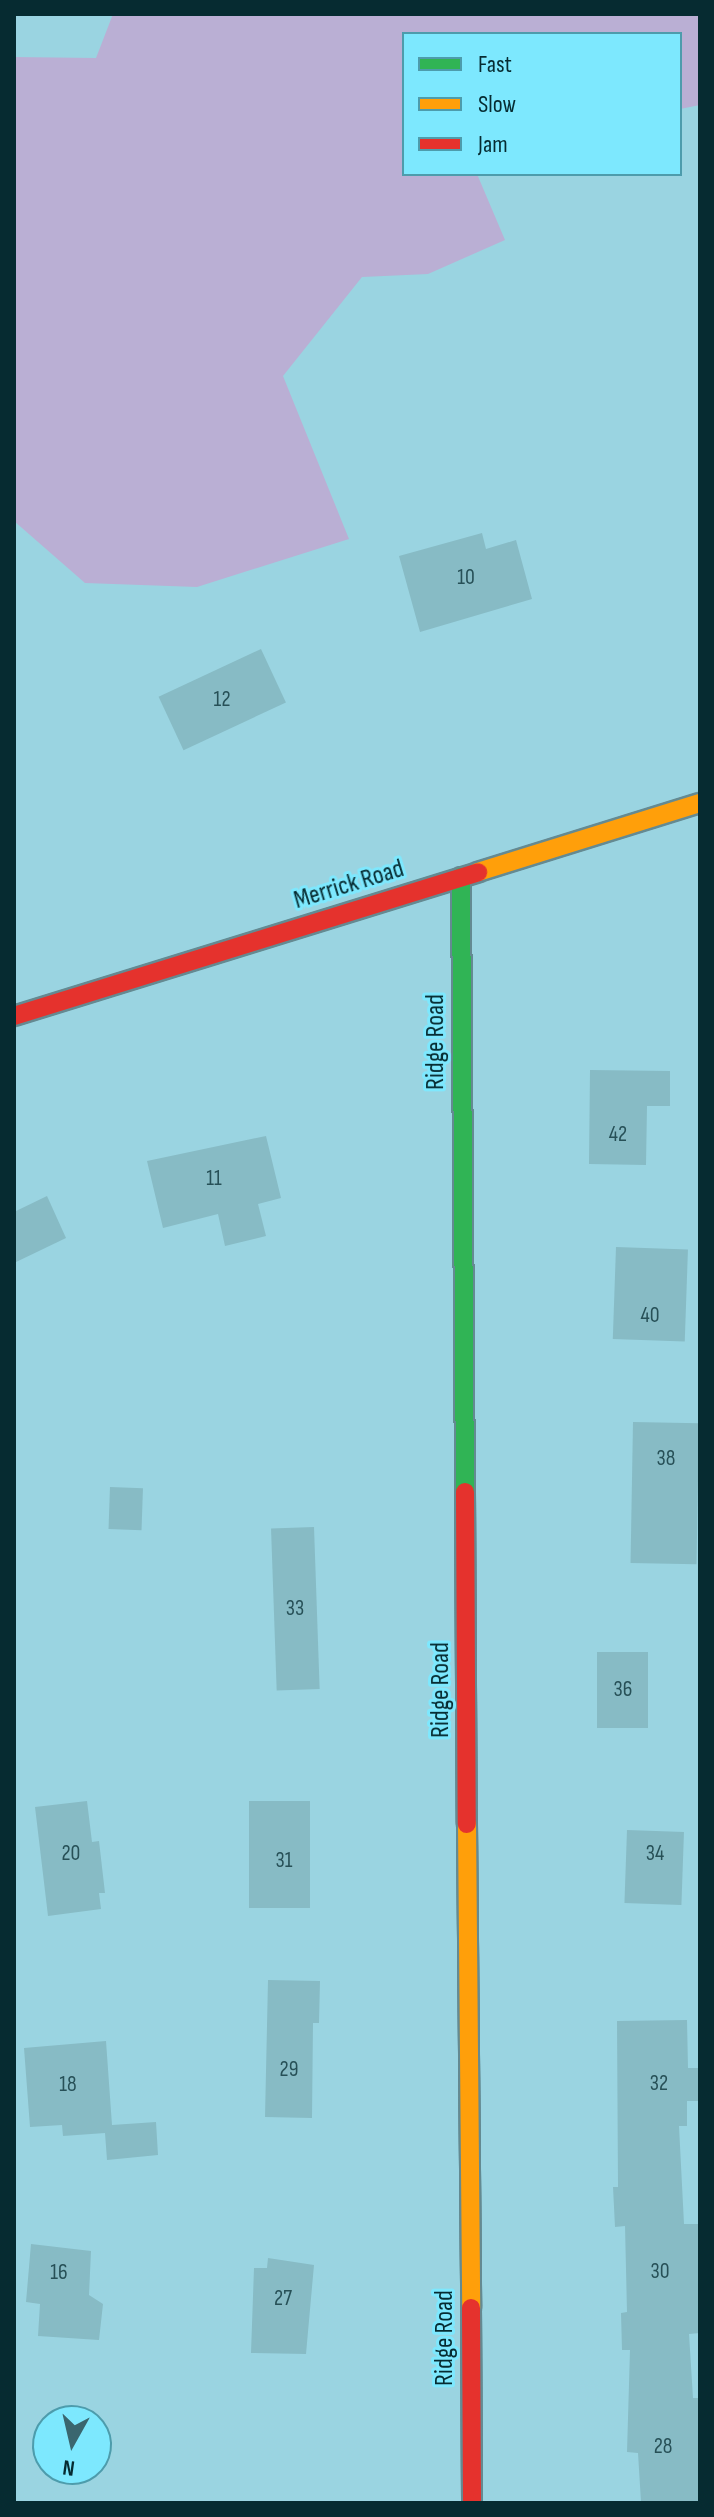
<!DOCTYPE html>
<html>
<head>
<meta charset="utf-8">
<style>
	body { margin:0 }
	#map { position:relative; width:714px; height:2517px; overflow:hidden; background:#9ad4e1; font-family:"Sofia Sans Condensed",sans-serif }
	div>[style] { position:absolute }
	[style*='--x'] { left:calc(var(--x)*1px); top:calc(var(--y)*1px); width:calc(var(--w)*1px); rotate:calc(var(--a)*1deg) }
	.green>* { inset:0; background:#baafd4 }
	.building>* { inset:0; background:#87bbc5; transform-origin:0 0 }
	.roads { filter:drop-shadow(2px 0 #648a92) drop-shadow(-2px 0 #648a92) drop-shadow(0 2px #648a92) drop-shadow(0 -2px #648a92) }
	.fast>* { height:18px; margin:-9px; padding:0 9px; transform-origin:9px; border-radius:9px; background:#30b455 }
	.slow>* { height:18px; margin:-9px; padding:0 9px; transform-origin:9px; border-radius:9px; background:#ff9f0a }
	.jam>* { height:18px; margin:-9px; padding:0 9px; transform-origin:9px; border-radius:9px; background:#e5322d }
	span { translate:-50% -50%; white-space:nowrap; text-align:center; line-height:1.15; -webkit-text-stroke:6px #7de8fe; paint-order:stroke }
	.number-label { font-size:22px; color:#275057 }
	.number-label span { -webkit-text-stroke-width:0 }
	.street-label { font-size:26px; color:#062b31 }
	.frame { position:absolute; inset:0; border:16px solid #062b31; pointer-events:none }
	.legend { position:absolute; left:402px; top:32px; width:280px; height:144px; box-sizing:border-box; background:#7de8fe; border:2px solid #4d9cac; margin:0; padding:10px 14px; list-style:none; font-size:24px; color:#062b31 }
	.legend li { display:flex; align-items:center; gap:16px; height:40px }
	.legend b { width:40px; border:2px solid #4d9cac }
	.north { position:absolute; left:32px; top:2405px; width:80px; height:80px; box-sizing:border-box; background:#7de8fe; border:2px solid #4d9cac; border-radius:50%; rotate:188deg; font-size:22px; font-weight:700; line-height:32px; text-align:center; color:#062b31 }
	.north::after { content:''; display:block; margin:auto; width:28px; height:36px; background:#3a666f; clip-path:polygon(50% 0,100% 100%,50% 72%,0 100%) }
</style>
</head>
<body>
<div id="map">
	<div class="green">
		<i style="clip-path:polygon(113px 14px,700px 14px,700px 105px,680px 109px,680px 34px,404px 34px,404px 174px,477px 174px,505px 240px,428px 274px,362px 277px,283px 376px,349px 539px,197px 587px,85px 583px,14px 521px,14px 57px,96px 58px)"></i>
	</div>
	<div class="building">
		<i style="clip-path:polygon(482px 533px,486px 549px,516px 540px,532px 599px,420px 632px,399px 556px)"></i>
		<i style="left:261px;top:649px;width:59px;height:113px;rotate:65deg"></i>
		<i style="clip-path:polygon(590px 1070px,670px 1071px,670px 1106px,647px 1106px,646px 1165px,589px 1164px)"></i>
		<i style="clip-path:polygon(266px 1136px,281px 1198px,258px 1204px,266px 1236px,225px 1246px,218px 1214px,163px 1228px,147px 1161px)"></i>
		<i style="clip-path:polygon(47px 1196px,66px 1238px,14px 1263px,14px 1212px)"></i>
		<i style="left:616px;top:1247px;width:72px;height:92px;rotate:2deg"></i>
		<i style="left:633px;top:1422px;width:66px;height:141px;rotate:1deg"></i>
		<i style="left:110px;top:1487px;width:33px;height:42px;rotate:2deg"></i>
		<i style="left:314px;top:1527px;width:162px;height:43px;rotate:88deg"></i>
		<i style="left:648px;top:1652px;width:76px;height:51px;rotate:90deg"></i>
		<i style="clip-path:polygon(87px 1801px,92px 1842px,99px 1841px,105px 1893px,99px 1893px,101px 1909px,48px 1916px,35px 1807px)"></i>
		<i style="left:249px;top:1801px;width:61px;height:107px"></i>
		<i style="left:627px;top:1830px;width:57px;height:73px;rotate:2deg"></i>
		<i style="clip-path:polygon(268px 1980px,320px 1981px,319px 2023px,313px 2023px,312px 2118px,265px 2117px)"></i>
		<i style="clip-path:polygon(687px 2020px,688px 2068px,700px 2068px,700px 2101px,687px 2101px,687px 2126px,679px 2126px,684px 2224px,700px 2224px,700px 2333px,689px 2334px,693px 2398px,700px 2398px,700px 2496px,699px 2503px,641px 2502px,638px 2453px,627px 2452px,630px 2350px,622px 2350px,621px 2313px,627px 2312px,625px 2226px,615px 2227px,613px 2187px,618px 2187px,617px 2021px)"></i>
		<i style="clip-path:polygon(106px 2041px,112px 2125px,156px 2122px,158px 2155px,107px 2160px,105px 2133px,63px 2136px,62px 2125px,30px 2127px,24px 2048px)"></i>
		<i style="clip-path:polygon(31px 2244px,91px 2251px,89px 2295px,103px 2304px,99px 2340px,38px 2336px,40px 2304px,26px 2302px)"></i>
		<i style="clip-path:polygon(268px 2258px,314px 2265px,306px 2354px,251px 2353px,254px 2268px,267px 2268px)"></i>
	</div>
	<div class="roads">
		<div class="fast">
			<i style="--x:461;--y:877;--w:615;--a:89.63"></i>
		</div>
		<div class="slow">
			<i style="--x:478;--y:872;--w:232;--a:-17.3"></i>
			<i style="--x:467;--y:1824;--w:484;--a:89.5"></i>
		</div>
		<div class="jam">
			<i style="--x:14;--y:1016;--w:486;--a:-17.2"></i>
			<i style="--x:465;--y:1492;--w:332;--a:89.7"></i>
			<i style="--x:471;--y:2308;--w:195;--a:89.7"></i>
		</div>
	</div>
	<div class="number-label">
		<span style="left:466px;top:578px">10</span>
		<span style="left:222px;top:700px">12</span>
		<span style="left:618px;top:1135px">42</span>
		<span style="left:214px;top:1179px">11</span>
		<span style="left:650px;top:1316px">40</span>
		<span style="left:666px;top:1459px">38</span>
		<span style="left:295px;top:1609px">33</span>
		<span style="left:623px;top:1690px">36</span>
		<span style="left:71px;top:1854px">20</span>
		<span style="left:655px;top:1854px">34</span>
		<span style="left:284px;top:1861px">31</span>
		<span style="left:289px;top:2070px">29</span>
		<span style="left:659px;top:2084px">32</span>
		<span style="left:68px;top:2085px">18</span>
		<span style="left:660px;top:2272px">30</span>
		<span style="left:59px;top:2273px">16</span>
		<span style="left:283px;top:2299px">27</span>
		<span style="left:663px;top:2447px">28</span>
	</div>
	<div class="street-label">
		<span style="left:349px;top:885px;rotate:-17deg">Merrick Road</span>
		<span style="left:436px;top:1042px;rotate:-90deg">Ridge Road</span>
		<span style="left:441px;top:1690px;rotate:-90deg">Ridge Road</span>
		<span style="left:445px;top:2338px;rotate:-90deg">Ridge Road</span>
	</div>
	<div class="frame"></div>
	<ul class="legend">
	<li><b style="height:10px;background:#30b455"></b>Fast</li>
	<li><b style="height:10px;background:#ff9f0a"></b>Slow</li>
	<li><b style="height:10px;background:#e5322d"></b>Jam</li>
	</ul>
	<div class="north">N</div>
</div>
</body>
</html>
